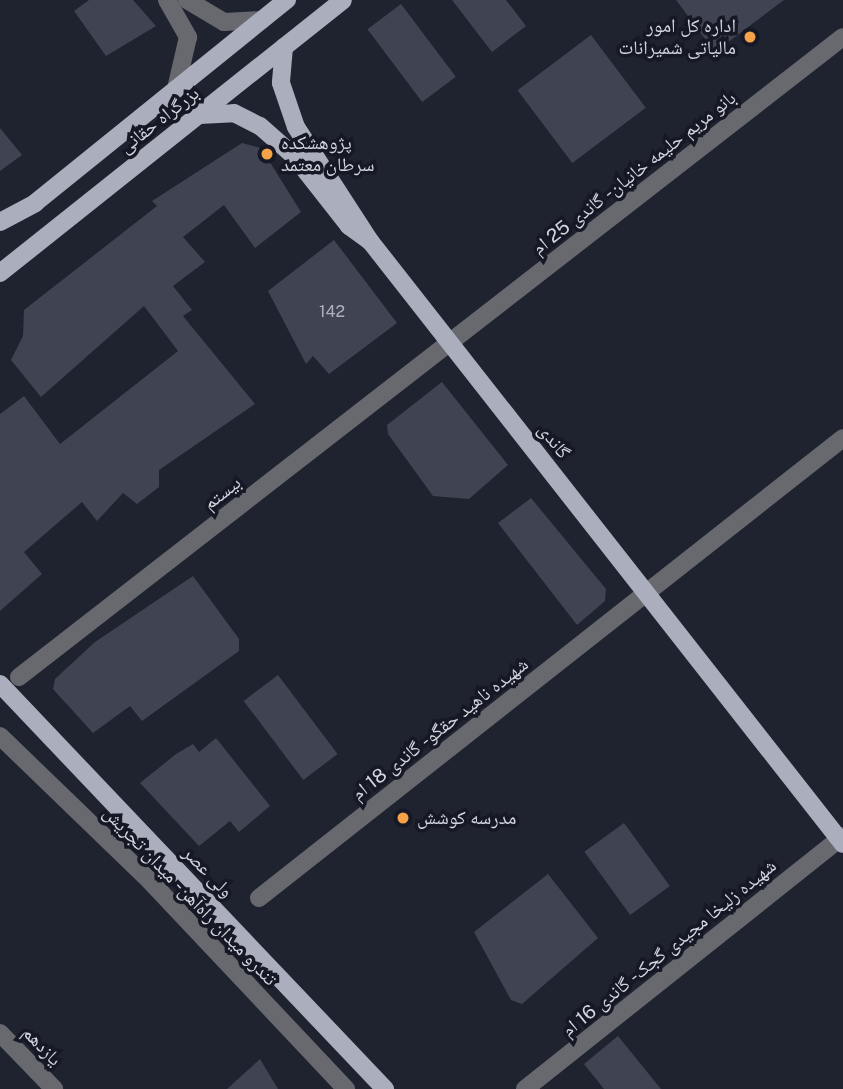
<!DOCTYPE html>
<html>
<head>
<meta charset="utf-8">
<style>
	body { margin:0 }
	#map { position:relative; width:843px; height:1089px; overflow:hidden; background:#1f222f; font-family:"Public Sans","Noto Naskh Arabic",sans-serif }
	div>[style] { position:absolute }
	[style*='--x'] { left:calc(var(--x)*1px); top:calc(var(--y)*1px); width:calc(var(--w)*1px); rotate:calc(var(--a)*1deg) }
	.building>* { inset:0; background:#404351; transform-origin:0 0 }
	.minor>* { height:18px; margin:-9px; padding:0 9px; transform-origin:9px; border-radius:9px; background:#67696f }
	.major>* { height:18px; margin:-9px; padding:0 9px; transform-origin:9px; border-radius:9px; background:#abafbd }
	.dots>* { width:19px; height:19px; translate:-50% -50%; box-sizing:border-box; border:4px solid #161925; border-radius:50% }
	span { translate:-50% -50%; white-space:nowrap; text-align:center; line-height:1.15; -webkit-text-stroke:7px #161925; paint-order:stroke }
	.number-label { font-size:16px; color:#aeb1bb }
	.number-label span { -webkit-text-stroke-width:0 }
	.poi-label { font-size:19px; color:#d3d6de }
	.right { translate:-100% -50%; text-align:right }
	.left { translate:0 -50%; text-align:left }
	.street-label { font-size:19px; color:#d3d6de }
</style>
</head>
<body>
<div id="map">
	<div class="building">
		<i style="clip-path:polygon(89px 0,133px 0,156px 26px,106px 56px,74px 11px)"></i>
		<i style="clip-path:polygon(452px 0,506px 0,526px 26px,492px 52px)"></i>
		<i style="clip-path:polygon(676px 0,784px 0,715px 52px)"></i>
		<i style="left:401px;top:4px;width:91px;height:42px;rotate:53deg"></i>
		<i style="left:591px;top:35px;width:91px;height:92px;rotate:53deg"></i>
		<i style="clip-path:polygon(0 128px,22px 155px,0 171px)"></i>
		<i style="clip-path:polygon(242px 143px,261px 148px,301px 212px,255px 248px,224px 205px,183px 237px,205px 262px,173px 286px,192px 310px,183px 316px,255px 404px,159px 470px,159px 487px,137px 504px,123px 493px,97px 521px,82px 502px,24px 552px,42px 574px,0 611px,0 414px,24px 396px,60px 444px,178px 351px,144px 306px,41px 397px,11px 360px,23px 336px,24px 310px,157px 206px,152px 201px)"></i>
		<i style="clip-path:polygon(334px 240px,397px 323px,329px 374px,313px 356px,306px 364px,268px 291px)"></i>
		<i style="clip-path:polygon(442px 382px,508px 465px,469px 499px,433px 496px,388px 434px,387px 425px)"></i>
		<i style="clip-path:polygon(531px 498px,606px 589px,605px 601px,577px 625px,498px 523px)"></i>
		<i style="clip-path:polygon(193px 576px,239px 639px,239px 651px,142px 721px,130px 706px,93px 733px,53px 689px,55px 679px,95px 642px)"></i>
		<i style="left:278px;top:675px;width:99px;height:43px;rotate:53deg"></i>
		<i style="clip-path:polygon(216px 738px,270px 806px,239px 832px,230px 821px,199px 846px,140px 783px,176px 754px,193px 744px,199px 752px)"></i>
		<i style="left:624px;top:823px;width:78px;height:49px;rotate:54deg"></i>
		<i style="clip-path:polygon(548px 874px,598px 938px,522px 1004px,511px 1000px,474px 932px)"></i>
		<i style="clip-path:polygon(618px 1036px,661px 1089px,604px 1089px,584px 1064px)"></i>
		<i style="clip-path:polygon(260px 1059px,278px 1089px,227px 1089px)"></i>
	</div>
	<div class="minor">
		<i style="--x:167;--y:0;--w:43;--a:60.4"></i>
		<i style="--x:188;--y:37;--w:53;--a:103"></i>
		<i style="--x:187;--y:0;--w:43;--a:30.7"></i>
		<i style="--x:224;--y:22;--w:38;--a:-3"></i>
		<i style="--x:19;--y:677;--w:1043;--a:-37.84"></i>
		<i style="--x:0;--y:736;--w:209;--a:44"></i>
		<i style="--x:150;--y:881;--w:286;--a:46.7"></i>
		<i style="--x:259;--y:898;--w:743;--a:-38.23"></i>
		<i style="--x:0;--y:1033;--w:78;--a:46"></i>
		<i style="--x:525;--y:1089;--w:406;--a:-38.5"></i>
	</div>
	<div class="major">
		<i style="--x:284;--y:47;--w:36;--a:95"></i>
		<i style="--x:281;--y:83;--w:46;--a:71.2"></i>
		<i style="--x:296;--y:127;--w:136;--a:57"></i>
		<i style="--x:199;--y:115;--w:35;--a:-3"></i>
		<i style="--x:234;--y:113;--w:29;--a:27"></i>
		<i style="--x:260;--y:126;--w:45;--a:41.4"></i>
		<i style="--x:294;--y:156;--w:89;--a:51.8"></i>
		<i style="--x:349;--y:226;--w:26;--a:36"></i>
		<i style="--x:370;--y:241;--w:766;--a:51.89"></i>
		<i style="--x:0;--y:222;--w:40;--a:-28"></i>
		<i style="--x:35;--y:203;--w:324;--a:-38.9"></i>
		<i style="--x:0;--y:273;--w:438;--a:-38.5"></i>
		<i style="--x:0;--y:684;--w:559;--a:46.45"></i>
	</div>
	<div class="dots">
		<i style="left:750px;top:37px;background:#f6a248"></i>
		<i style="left:267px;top:154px;background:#f6a248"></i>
		<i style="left:403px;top:818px;background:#f6a248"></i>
	</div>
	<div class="number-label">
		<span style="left:332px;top:312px">142</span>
	</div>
	<div class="poi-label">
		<span class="right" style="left:736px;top:37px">اداره کل امور<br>مالیاتی شمیرانات</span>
		<span class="left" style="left:281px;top:154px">پژوهشکده<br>سرطان معتمد</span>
		<span class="left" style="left:417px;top:818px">مدرسه کوشش</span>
	</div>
	<div class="street-label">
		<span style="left:159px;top:120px;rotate:-38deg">بزرگراه حقانی</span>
		<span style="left:634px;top:173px;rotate:-38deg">بانو مریم حلیمه خانیان - گاندی 25 ام</span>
		<span style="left:554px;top:441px;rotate:52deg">گاندی</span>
		<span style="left:222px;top:493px;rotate:-38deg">بیستم</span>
		<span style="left:440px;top:729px;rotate:-38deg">شهیده ناهید حقگو - گاندی 18 ام</span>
		<span style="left:208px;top:872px;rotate:46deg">ولی عصر</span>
		<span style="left:190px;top:896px;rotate:46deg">تندرو میدان راه‌آهن - میدان تجریش</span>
		<span style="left:669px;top:948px;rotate:-39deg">شهیده زلیخا مجیدی گجک - گاندی 16 ام</span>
		<span style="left:42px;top:1046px;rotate:46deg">یازدهم</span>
	</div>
</div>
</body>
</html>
